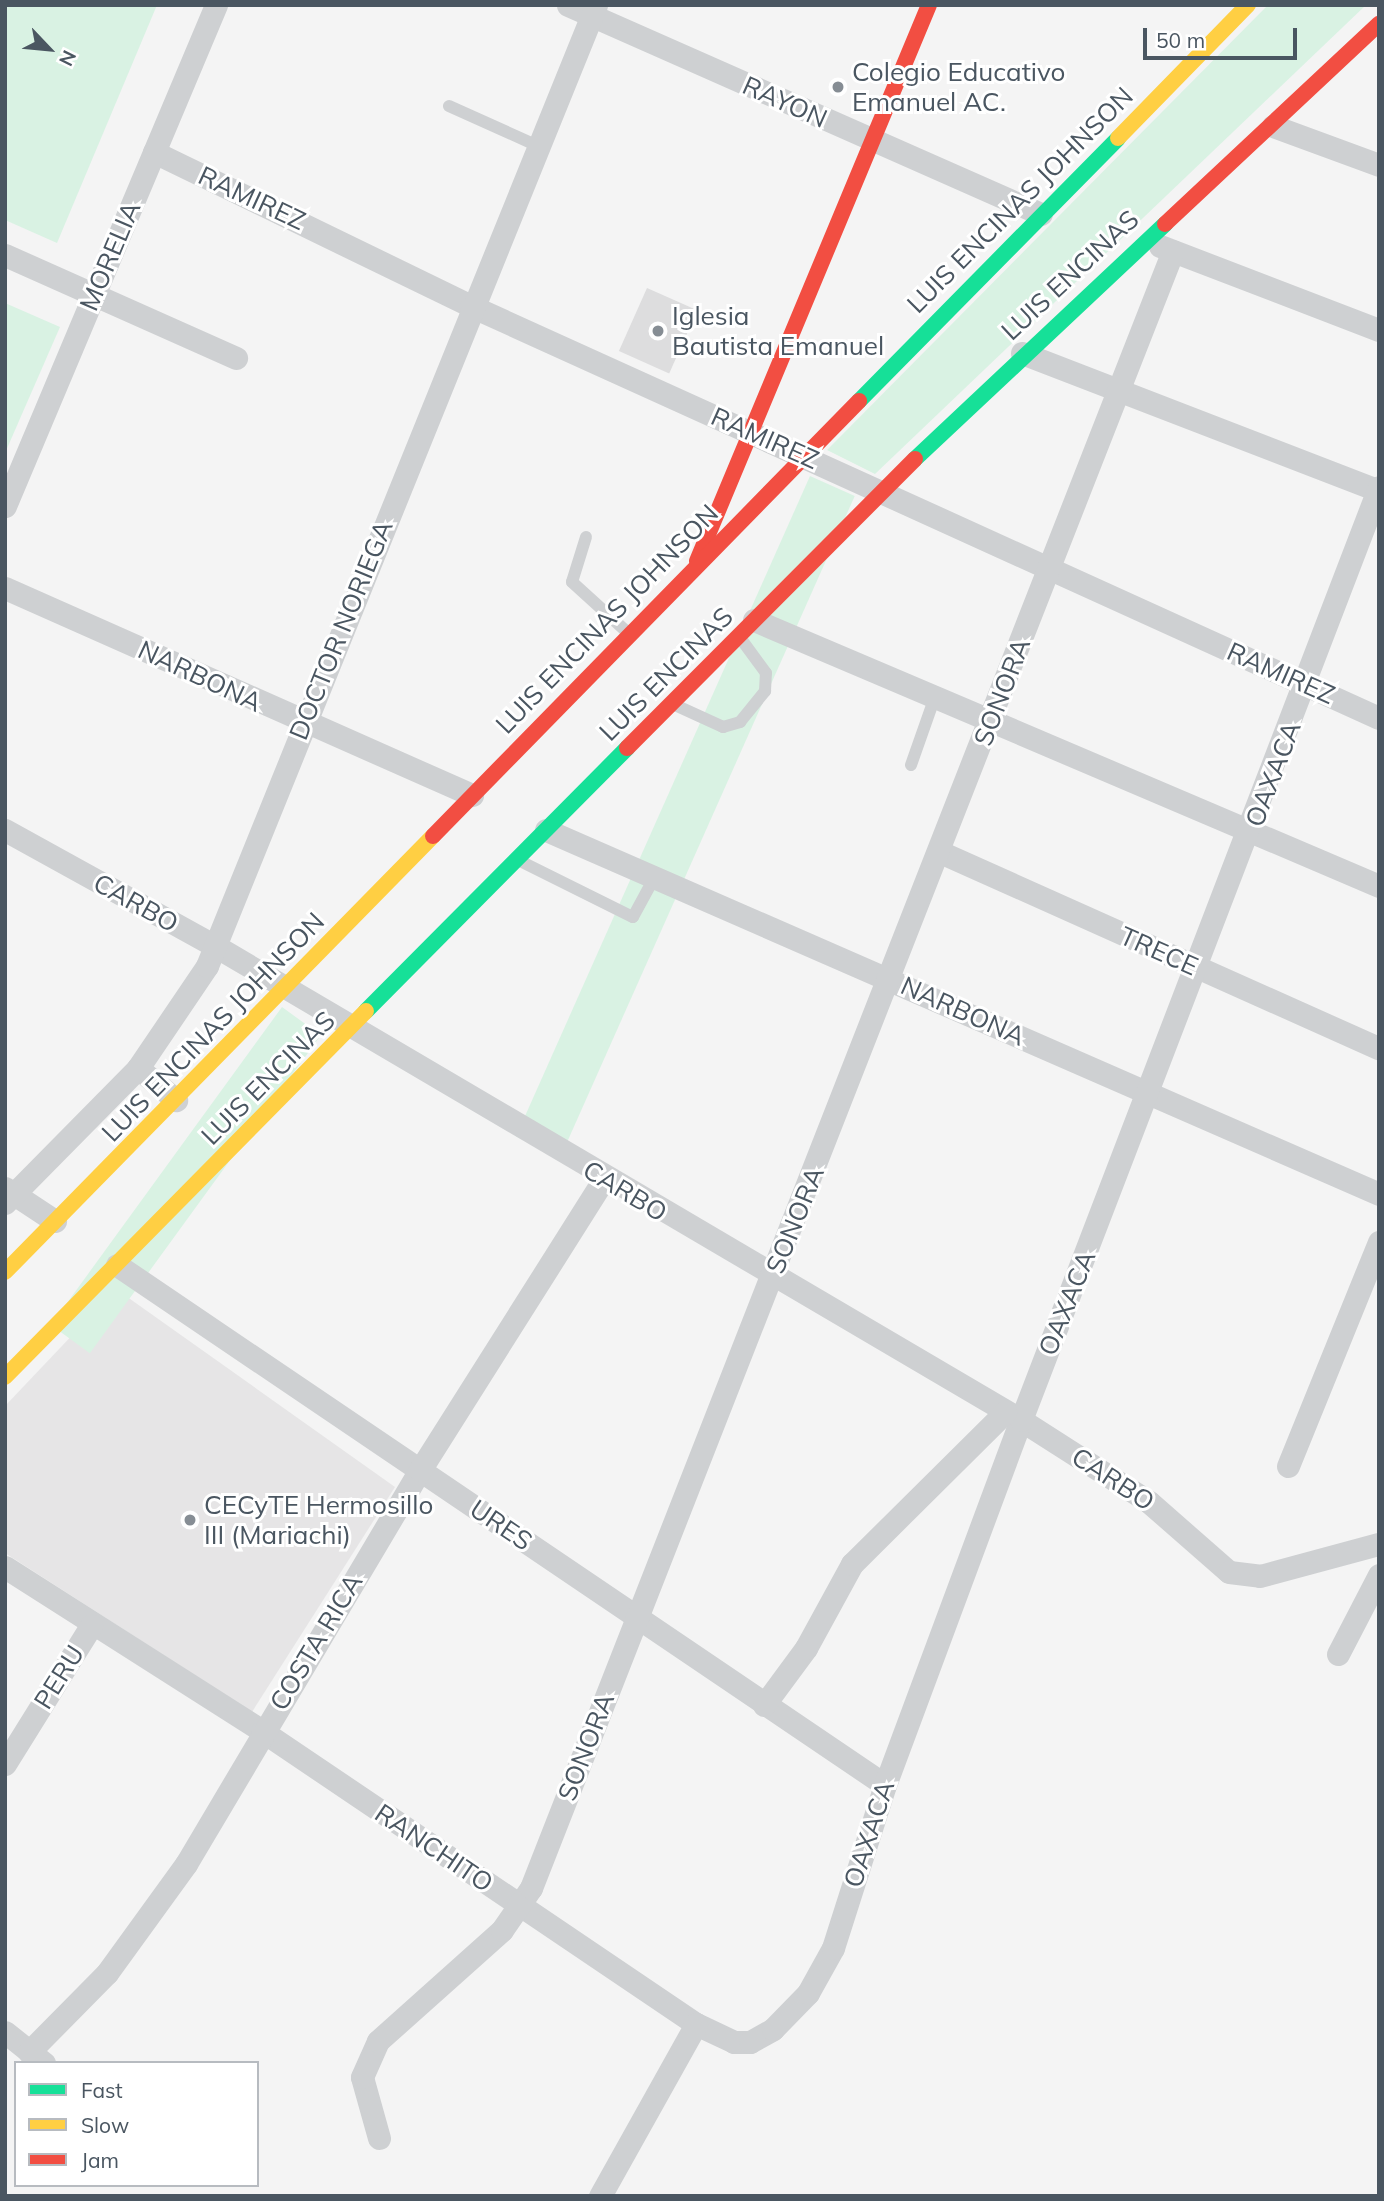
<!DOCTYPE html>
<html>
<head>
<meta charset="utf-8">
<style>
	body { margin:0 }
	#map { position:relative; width:1384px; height:2201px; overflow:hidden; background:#f4f4f4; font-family:Mulish,sans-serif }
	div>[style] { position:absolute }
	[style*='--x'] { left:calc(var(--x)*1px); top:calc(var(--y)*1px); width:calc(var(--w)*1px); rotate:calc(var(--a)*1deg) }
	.education>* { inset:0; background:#e6e5e6 }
	.green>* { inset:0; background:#d9f2e3; transform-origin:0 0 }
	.building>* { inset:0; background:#ddddde; transform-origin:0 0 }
	.lane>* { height:12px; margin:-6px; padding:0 6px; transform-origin:6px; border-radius:6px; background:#ced0d2 }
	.street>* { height:23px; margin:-11.5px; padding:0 11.5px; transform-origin:11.5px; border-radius:11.5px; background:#ced0d2 }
	.fast>* { height:16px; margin:-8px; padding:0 8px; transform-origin:8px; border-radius:8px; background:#16e098 }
	.slow>* { height:16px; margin:-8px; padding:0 8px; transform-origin:8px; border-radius:8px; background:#ffcf43 }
	.jam>* { height:16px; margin:-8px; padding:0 8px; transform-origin:8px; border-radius:8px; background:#f24e42 }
	.dots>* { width:19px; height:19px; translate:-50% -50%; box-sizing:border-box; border:4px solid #fff; border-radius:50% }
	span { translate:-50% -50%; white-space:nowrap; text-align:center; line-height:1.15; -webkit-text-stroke:6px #fff; paint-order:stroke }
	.poi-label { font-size:26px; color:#4a5661 }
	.left { translate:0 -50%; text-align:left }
	.street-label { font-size:26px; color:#4a5661 }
	.frame { position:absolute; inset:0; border:7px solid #4a5661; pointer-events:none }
	.legend { position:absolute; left:14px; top:2061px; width:245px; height:126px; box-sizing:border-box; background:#fff; border:2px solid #b7bbc0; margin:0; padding:9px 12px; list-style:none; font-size:21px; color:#4a5661 }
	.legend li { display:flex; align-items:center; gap:14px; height:35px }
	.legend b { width:35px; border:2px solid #b7bbc0 }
	.north { position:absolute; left:14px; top:14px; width:70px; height:70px; -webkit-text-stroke:5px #fff; paint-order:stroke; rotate:116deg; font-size:19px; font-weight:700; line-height:28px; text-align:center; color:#4a5661 }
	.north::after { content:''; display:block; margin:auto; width:24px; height:32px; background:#4a5661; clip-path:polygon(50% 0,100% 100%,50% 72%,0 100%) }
	.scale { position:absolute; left:1143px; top:28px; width:154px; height:32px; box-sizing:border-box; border:4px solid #4a5661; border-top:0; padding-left:9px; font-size:21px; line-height:24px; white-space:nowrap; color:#4a5661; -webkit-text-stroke:5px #fff; paint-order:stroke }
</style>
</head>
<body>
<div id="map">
	<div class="education">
		<i style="clip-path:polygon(116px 1289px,395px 1487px,252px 1712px,5px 1553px,5px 1406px)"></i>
	</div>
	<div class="green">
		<i style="clip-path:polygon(5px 5px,157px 5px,57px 243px,5px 220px)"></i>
		<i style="clip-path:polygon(1268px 5px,1366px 5px,875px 474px,827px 450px)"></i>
		<i style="clip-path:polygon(5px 303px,60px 327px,5px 453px)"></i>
		<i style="left:810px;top:476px;width:49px;height:723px;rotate:24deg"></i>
		<i style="left:282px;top:1007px;width:48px;height:393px;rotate:36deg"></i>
	</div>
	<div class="building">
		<i style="left:647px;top:288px;width:55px;height:69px;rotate:24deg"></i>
	</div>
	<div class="lane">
		<i style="--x:449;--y:106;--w:98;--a:24.2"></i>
		<i style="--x:586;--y:537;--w:47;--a:107.3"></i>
		<i style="--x:572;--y:582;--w:74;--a:42.3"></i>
		<i style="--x:675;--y:705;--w:53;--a:24.6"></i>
		<i style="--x:723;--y:727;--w:18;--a:-16"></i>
		<i style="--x:740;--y:722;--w:40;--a:-51"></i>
		<i style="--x:765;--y:691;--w:18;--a:-87"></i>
		<i style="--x:766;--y:673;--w:42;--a:-126.3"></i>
		<i style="--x:911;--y:765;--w:72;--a:-70.6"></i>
		<i style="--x:520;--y:861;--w:126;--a:26.4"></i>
		<i style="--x:633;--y:917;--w:42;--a:-61.6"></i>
	</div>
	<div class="street">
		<i style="--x:568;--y:5;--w:517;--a:23.84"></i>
		<i style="--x:1273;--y:126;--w:113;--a:20.2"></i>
		<i style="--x:154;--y:152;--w:352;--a:25.9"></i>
		<i style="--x:471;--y:306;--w:997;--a:24.41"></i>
		<i style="--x:1160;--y:246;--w:235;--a:21"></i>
		<i style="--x:5;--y:255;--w:253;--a:24"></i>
		<i style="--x:1022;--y:353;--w:383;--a:21.1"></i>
		<i style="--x:5;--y:506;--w:544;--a:-67.16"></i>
		<i style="--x:5;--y:588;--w:511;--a:23.91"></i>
		<i style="--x:754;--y:620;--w:679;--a:23.05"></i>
		<i style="--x:5;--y:830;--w:242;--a:28.9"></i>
		<i style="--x:217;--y:947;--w:933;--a:30.47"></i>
		<i style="--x:1021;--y:1420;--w:152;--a:32.6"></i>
		<i style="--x:1149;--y:1502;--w:106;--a:41.2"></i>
		<i style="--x:1229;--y:1572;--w:31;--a:7"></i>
		<i style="--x:1260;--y:1576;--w:123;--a:-15.1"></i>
		<i style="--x:546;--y:830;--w:909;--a:23.6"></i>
		<i style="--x:940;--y:852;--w:481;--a:24.1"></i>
		<i style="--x:138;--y:1068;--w:50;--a:40.1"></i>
		<i style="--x:5;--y:1188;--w:60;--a:33.4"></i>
		<i style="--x:5;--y:1203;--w:190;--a:-45.4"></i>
		<i style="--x:138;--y:1068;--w:123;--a:-55.9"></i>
		<i style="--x:207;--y:966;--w:1037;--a:-67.96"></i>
		<i style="--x:117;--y:1265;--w:927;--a:34.1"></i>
		<i style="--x:1288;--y:1466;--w:242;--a:-67.9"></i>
		<i style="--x:5;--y:1567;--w:305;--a:32.5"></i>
		<i style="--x:262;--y:1731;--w:524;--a:34.02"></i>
		<i style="--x:696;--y:2024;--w:42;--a:25.3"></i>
		<i style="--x:734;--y:2042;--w:16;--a:0"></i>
		<i style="--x:750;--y:2042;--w:26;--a:-29"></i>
		<i style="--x:773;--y:2029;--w:50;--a:-45.8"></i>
		<i style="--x:808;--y:1993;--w:51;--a:-60.9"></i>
		<i style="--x:833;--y:1948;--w:171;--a:-72.3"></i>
		<i style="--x:885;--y:1785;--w:390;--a:-69.6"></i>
		<i style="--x:1021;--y:1420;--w:999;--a:-69.01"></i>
		<i style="--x:1338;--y:1654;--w:89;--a:-62.6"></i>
		<i style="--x:764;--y:1705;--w:71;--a:-53.6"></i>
		<i style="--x:806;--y:1648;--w:96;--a:-61.3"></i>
		<i style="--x:852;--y:1564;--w:216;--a:-44.8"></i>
		<i style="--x:5;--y:1764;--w:163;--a:-58.1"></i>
		<i style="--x:5;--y:2032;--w:50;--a:38.5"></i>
		<i style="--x:29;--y:2052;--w:111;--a:-45.4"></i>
		<i style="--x:107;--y:1973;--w:135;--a:-54.1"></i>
		<i style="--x:186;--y:1864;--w:458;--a:-59.3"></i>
		<i style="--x:420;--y:1470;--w:344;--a:-57.7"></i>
		<i style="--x:379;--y:2138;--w:63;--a:-105.6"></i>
		<i style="--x:362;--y:2077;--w:39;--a:-66"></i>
		<i style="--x:378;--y:2041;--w:166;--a:-41.8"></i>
		<i style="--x:502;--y:1930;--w:51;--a:-55.4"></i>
		<i style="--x:531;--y:1888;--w:1758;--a:-68.59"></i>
		<i style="--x:600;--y:2196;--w:197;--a:-60.8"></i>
	</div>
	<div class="fast">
		<i style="--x:859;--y:401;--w:369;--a:-45.4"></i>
		<i style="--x:915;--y:459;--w:343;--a:-43.2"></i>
		<i style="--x:366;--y:1011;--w:371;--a:-45.2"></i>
	</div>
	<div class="slow">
		<i style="--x:1118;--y:138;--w:186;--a:-45.7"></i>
		<i style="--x:5;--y:1272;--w:611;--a:-45.53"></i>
		<i style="--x:5;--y:1377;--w:514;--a:-45.39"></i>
	</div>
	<div class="jam">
		<i style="--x:1165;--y:224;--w:293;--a:-43.1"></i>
		<i style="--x:697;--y:561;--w:602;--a:-67.35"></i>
		<i style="--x:627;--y:748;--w:408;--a:-45.1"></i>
		<i style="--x:433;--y:836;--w:609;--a:-45.6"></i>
	</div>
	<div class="dots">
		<i style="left:838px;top:87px;background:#868d94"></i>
		<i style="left:658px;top:331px;background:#868d94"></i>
		<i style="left:190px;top:1520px;background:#868d94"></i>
	</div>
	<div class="poi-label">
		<span class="left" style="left:852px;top:87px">Colegio Educativo<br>Emanuel AC.</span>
		<span class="left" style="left:672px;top:331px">Iglesia<br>Bautista Emanuel</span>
		<span class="left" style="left:204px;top:1520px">CECyTE Hermosillo<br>III (Mariachi)</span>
	</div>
	<div class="street-label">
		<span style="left:785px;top:102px;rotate:24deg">RAYON</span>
		<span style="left:252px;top:198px;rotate:25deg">RAMIREZ</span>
		<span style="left:1020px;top:200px;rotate:-45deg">LUIS ENCINAS JOHNSON</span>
		<span style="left:110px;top:256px;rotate:-67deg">MORELIA</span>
		<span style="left:1070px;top:275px;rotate:-43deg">LUIS ENCINAS</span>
		<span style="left:765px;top:438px;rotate:24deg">RAMIREZ</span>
		<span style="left:607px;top:619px;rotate:-46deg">LUIS ENCINAS JOHNSON</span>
		<span style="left:341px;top:630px;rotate:-68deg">DOCTOR NORIEGA</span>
		<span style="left:1281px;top:673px;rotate:24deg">RAMIREZ</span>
		<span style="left:666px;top:674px;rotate:-45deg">LUIS ENCINAS</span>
		<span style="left:200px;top:676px;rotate:25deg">NARBONA</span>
		<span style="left:1002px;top:692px;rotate:-69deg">SONORA</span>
		<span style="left:1273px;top:774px;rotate:-69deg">OAXACA</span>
		<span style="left:136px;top:903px;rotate:29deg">CARBO</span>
		<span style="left:1159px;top:951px;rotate:24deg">TRECE</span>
		<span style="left:963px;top:1011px;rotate:24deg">NARBONA</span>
		<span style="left:213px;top:1027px;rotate:-46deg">LUIS ENCINAS JOHNSON</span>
		<span style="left:268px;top:1078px;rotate:-45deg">LUIS ENCINAS</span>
		<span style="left:625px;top:1191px;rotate:31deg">CARBO</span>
		<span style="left:795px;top:1220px;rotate:-68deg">SONORA</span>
		<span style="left:1067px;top:1303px;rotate:-68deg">OAXACA</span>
		<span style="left:1113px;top:1479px;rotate:33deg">CARBO</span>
		<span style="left:501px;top:1525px;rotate:34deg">URES</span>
		<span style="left:316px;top:1642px;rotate:-59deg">COSTA RICA</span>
		<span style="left:59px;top:1677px;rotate:-58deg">PERU</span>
		<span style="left:586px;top:1747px;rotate:-69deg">SONORA</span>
		<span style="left:869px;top:1834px;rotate:-72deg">OAXACA</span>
		<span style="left:434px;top:1848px;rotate:34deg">RANCHITO</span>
	</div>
	<div class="frame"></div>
	<ul class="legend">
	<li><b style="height:9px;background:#16e098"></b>Fast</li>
	<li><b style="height:9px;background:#ffcf43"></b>Slow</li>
	<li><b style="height:9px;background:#f24e42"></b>Jam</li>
	</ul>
	<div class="north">N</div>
	<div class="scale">50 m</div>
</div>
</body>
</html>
